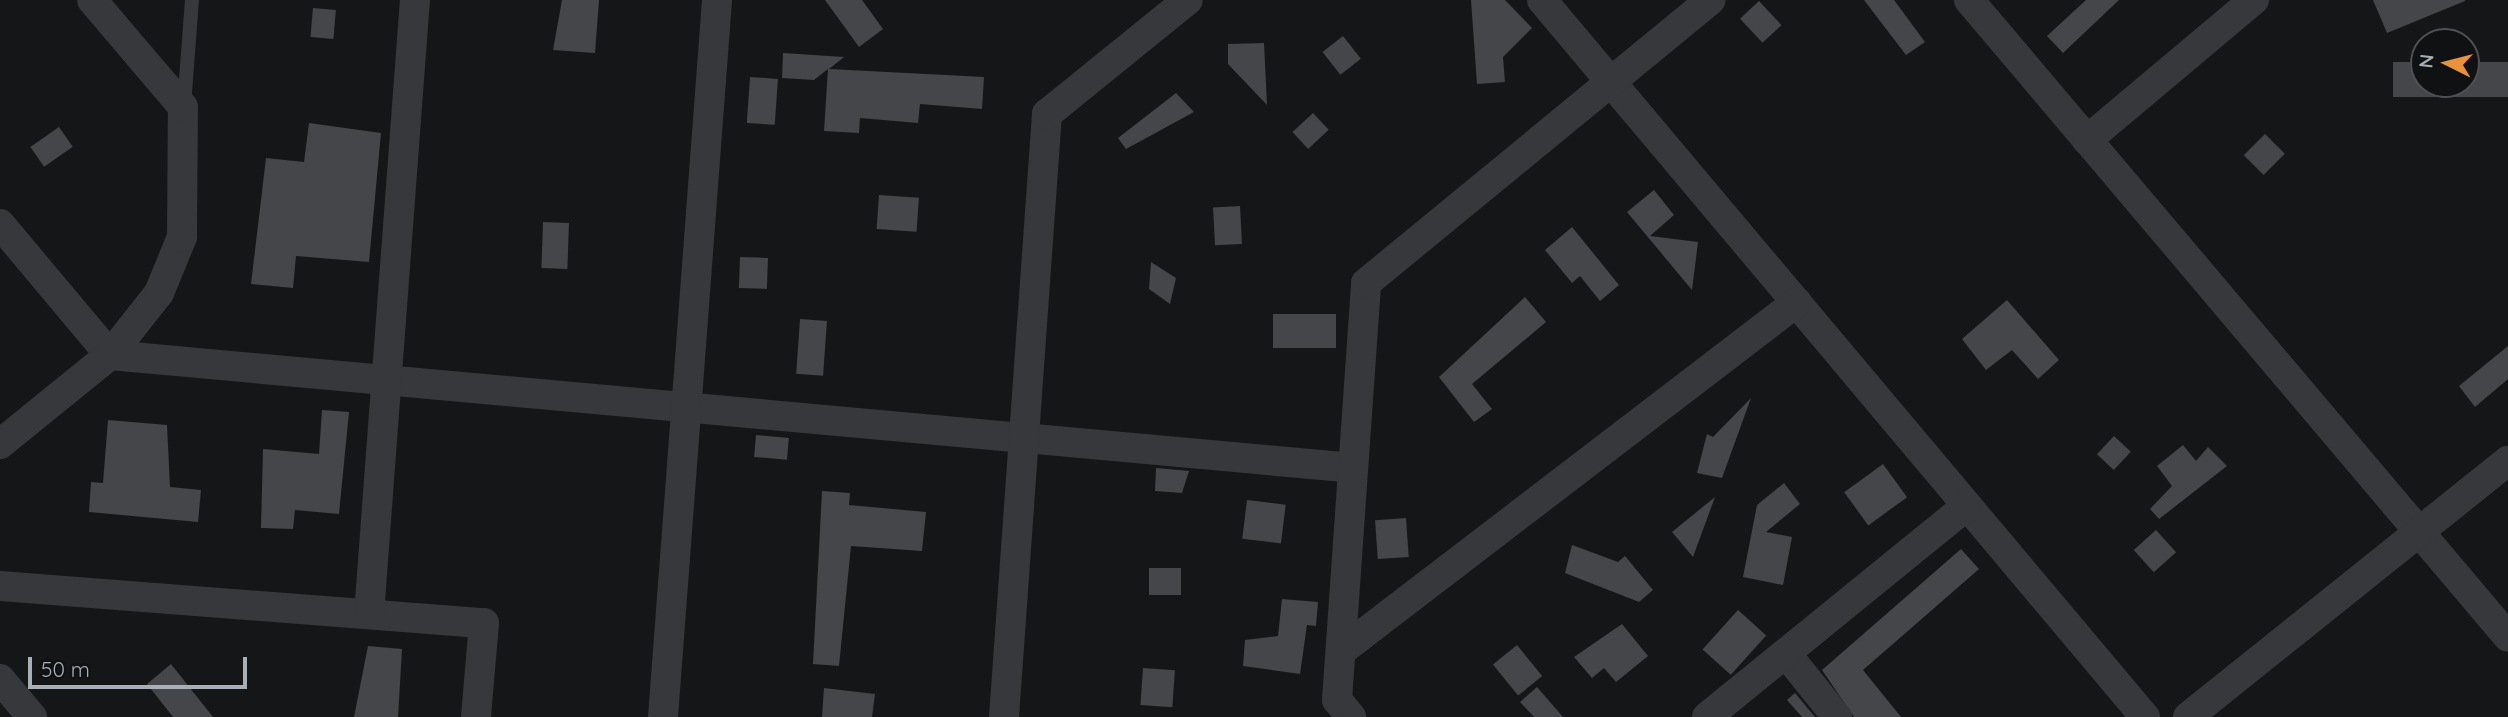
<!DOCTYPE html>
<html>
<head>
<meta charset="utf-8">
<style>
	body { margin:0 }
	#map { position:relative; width:2508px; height:717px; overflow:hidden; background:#151617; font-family:Quicksand,sans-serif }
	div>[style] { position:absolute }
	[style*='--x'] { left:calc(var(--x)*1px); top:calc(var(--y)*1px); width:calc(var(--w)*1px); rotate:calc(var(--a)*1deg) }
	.building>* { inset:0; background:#44464a; transform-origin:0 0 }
	.lane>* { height:14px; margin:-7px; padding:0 7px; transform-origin:7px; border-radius:7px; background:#36383c }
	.street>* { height:30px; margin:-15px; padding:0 15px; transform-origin:15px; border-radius:15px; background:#36383c }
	span { translate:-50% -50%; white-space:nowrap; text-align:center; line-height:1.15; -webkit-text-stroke:6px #101112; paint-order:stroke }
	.north { position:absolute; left:2410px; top:28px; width:70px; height:70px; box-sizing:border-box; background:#101112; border:2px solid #4d5054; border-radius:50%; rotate:276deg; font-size:19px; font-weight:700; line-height:28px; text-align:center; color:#a8afb6 }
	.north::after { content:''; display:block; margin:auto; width:24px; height:32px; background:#e9913b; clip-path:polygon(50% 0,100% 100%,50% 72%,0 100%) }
	.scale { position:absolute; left:28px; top:657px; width:219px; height:32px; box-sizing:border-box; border:4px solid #a8afb6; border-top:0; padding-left:9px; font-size:21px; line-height:24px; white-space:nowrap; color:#a8afb6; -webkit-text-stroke:5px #101112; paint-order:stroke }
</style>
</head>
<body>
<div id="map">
	<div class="building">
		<i style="clip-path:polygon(562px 0,599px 0,595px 53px,553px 50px)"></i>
		<i style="clip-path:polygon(825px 0,862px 0,883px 29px,859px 47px)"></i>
		<i style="clip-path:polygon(1471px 0,1505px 0,1532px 28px,1503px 57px,1505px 82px,1477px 84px)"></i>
		<i style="clip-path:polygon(1864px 0,1894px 0,1925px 42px,1906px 55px)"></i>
		<i style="clip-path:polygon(2086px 0,2119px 0,2063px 53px,2047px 36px)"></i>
		<i style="clip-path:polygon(2373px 0,2465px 0,2465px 1px,2387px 33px)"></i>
		<i style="left:1759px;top:1px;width:33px;height:26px;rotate:47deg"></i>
		<i style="left:313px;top:8px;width:23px;height:29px;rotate:5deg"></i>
		<i style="left:1343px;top:36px;width:29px;height:26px;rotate:52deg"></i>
		<i style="clip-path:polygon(1264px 43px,1267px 105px,1228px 64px,1228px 44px)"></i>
		<i style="clip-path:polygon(783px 53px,844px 57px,829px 69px,984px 77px,982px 109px,920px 104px,918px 123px,860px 118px,859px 133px,824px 131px,828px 69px,814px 80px,782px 78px)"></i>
		<i style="left:2508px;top:62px;width:35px;height:115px;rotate:90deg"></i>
		<i style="left:750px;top:77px;width:28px;height:46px;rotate:4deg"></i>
		<i style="clip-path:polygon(1176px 93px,1194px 112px,1126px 149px,1118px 138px)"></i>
		<i style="left:1313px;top:113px;width:23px;height:28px;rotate:47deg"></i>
		<i style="clip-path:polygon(309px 123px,381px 133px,369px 262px,296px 256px,293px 288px,251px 284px,266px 158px,304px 162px)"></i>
		<i style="left:59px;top:127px;width:24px;height:35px;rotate:55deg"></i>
		<i style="left:2265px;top:134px;width:28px;height:30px;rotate:45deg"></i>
		<i style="clip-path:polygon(1654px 190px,1674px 215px,1650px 236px,1698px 242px,1692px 290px,1627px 212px)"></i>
		<i style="left:879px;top:195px;width:40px;height:34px;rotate:4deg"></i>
		<i style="left:1240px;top:206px;width:38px;height:27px;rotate:87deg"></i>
		<i style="left:543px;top:222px;width:26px;height:46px;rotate:2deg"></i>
		<i style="clip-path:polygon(1572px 227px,1619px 285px,1600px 301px,1580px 276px,1572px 283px,1545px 250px)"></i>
		<i style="left:740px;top:257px;width:28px;height:31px;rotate:2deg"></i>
		<i style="clip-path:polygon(1151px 262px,1176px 278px,1170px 304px,1149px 289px)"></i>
		<i style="clip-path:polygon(1525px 297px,1546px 322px,1472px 384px,1492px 409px,1474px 422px,1439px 377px)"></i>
		<i style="clip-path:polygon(2007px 300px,2059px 360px,2038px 379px,2012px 350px,1986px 370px,1962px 339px)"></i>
		<i style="left:1273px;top:314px;width:63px;height:34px"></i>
		<i style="left:800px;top:319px;width:27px;height:55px;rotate:4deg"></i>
		<i style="clip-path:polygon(2508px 346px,2508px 379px,2475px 407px,2459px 386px)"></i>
		<i style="clip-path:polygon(1751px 398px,1722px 478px,1697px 473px,1707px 434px,1713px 437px)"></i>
		<i style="clip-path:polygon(322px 410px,349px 412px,339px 514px,295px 510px,293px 529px,261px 528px,263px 449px,319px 454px)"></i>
		<i style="clip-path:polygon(108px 420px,167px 425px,170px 487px,201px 490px,198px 522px,89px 512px,91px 482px,103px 483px)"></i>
		<i style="left:756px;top:435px;width:33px;height:22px;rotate:5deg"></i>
		<i style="left:2114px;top:436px;width:23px;height:25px;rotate:43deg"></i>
		<i style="clip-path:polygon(2183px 445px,2196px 461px,2208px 447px,2227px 466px,2159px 519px,2150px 509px,2172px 486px,2157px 466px)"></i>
		<i style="left:1883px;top:464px;width:41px;height:48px;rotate:54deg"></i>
		<i style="clip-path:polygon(1156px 468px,1189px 471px,1182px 493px,1155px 491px)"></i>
		<i style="clip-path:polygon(1784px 483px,1800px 504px,1766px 532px,1792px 537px,1783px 585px,1743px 577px,1757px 505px)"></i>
		<i style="clip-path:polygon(822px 491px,850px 493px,849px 505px,926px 512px,922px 551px,851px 546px,839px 666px,813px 664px)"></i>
		<i style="clip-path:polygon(1715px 497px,1693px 557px,1672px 532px)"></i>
		<i style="left:1247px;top:500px;width:39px;height:39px;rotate:7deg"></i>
		<i style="left:1406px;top:518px;width:39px;height:31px;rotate:86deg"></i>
		<i style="left:2156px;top:530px;width:30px;height:30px;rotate:48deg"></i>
		<i style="clip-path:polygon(1572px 545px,1618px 562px,1625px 556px,1653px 590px,1639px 602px,1565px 573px)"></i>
		<i style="clip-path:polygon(1961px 549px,1979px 569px,1863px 670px,1901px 717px,1854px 717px,1822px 670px)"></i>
		<i style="left:1149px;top:568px;width:32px;height:27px"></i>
		<i style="clip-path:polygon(1282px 599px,1318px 602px,1316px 626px,1307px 625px,1300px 674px,1243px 666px,1245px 640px,1278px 636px)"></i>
		<i style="left:1738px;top:610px;width:38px;height:53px;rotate:42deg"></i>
		<i style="clip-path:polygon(1622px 624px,1648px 656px,1616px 682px,1604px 668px,1592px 678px,1574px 657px)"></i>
		<i style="left:1517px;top:645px;width:40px;height:31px;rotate:51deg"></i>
		<i style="clip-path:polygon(368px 646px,402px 649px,398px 717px,354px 717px)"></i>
		<i style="clip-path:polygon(171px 664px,190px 688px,213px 717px,173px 717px,147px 684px)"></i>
		<i style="left:1143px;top:668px;width:32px;height:37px;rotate:4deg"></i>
		<i style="clip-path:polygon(1537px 687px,1563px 717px,1534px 717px,1520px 702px)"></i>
		<i style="clip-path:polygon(824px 688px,875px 694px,872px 717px,822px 717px)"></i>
		<i style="clip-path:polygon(1795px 693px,1815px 717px,1802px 717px,1787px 700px)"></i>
	</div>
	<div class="lane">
		<i style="--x:184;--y:106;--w:106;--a:-85.7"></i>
	</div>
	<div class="street">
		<i style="--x:1542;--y:0;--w:937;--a:49.94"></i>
		<i style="--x:1969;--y:0;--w:834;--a:49.76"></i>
		<i style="--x:2087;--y:140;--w:218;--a:-40"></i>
		<i style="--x:0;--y:224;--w:171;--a:50"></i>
		<i style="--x:110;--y:355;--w:1248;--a:5.19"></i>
		<i style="--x:0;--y:444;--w:141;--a:-39"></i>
		<i style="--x:110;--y:355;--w:79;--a:-51.7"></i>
		<i style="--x:159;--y:293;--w:61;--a:-67.7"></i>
		<i style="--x:182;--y:237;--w:130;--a:-89.6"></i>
		<i style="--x:183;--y:107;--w:140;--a:-130.4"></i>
		<i style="--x:0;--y:586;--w:485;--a:4.4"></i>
		<i style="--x:484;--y:623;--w:94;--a:94.9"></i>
		<i style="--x:369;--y:614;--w:616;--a:-85.72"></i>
		<i style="--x:1341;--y:651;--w:574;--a:-37.43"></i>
		<i style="--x:1788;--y:656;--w:78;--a:51.2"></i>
		<i style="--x:0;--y:679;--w:50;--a:49.9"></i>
		<i style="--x:663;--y:717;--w:719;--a:-85.69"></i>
		<i style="--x:1004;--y:717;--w:605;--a:-85.92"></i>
		<i style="--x:1047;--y:114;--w:181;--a:-39"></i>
		<i style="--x:1351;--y:717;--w:22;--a:-129"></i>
		<i style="--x:1337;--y:700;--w:418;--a:-86"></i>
		<i style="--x:1366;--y:283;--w:446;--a:-39.4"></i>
		<i style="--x:1707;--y:717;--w:335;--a:-39.1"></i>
		<i style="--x:2188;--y:717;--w:410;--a:-38.7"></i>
	</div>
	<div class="north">N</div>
	<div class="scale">50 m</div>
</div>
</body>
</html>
